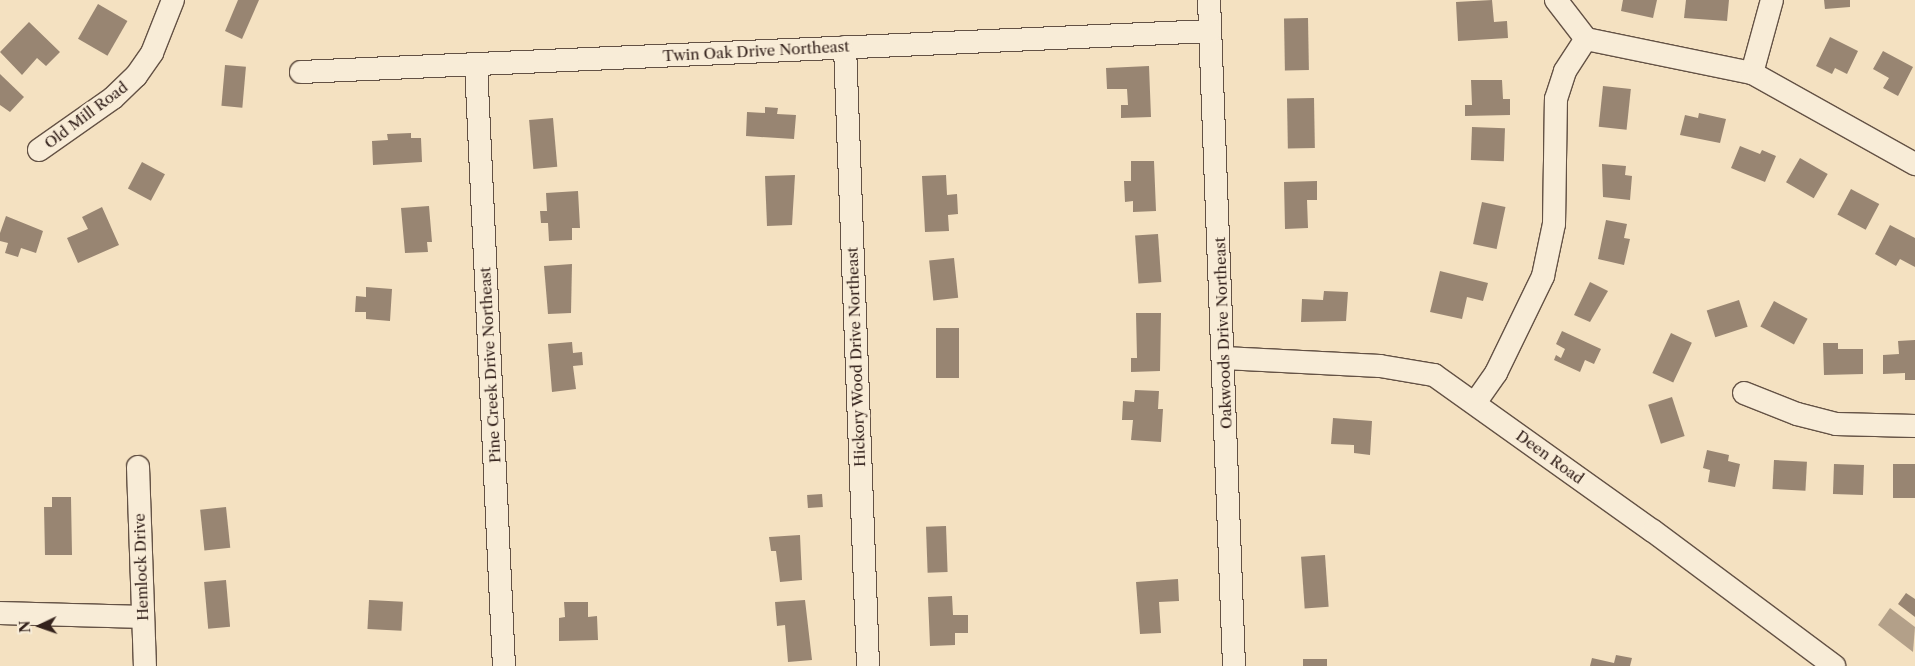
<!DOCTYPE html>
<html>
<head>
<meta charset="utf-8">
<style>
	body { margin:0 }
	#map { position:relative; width:1915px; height:666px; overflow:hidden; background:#f4e1c1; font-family:"Libre Caslon Text",serif }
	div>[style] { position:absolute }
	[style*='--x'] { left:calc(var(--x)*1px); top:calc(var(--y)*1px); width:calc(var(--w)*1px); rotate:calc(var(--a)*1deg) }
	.water>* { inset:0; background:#b3a089 }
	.building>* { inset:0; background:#988572; transform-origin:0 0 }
	.roads { filter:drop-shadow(1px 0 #645245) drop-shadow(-1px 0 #645245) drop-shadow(0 1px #645245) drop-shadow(0 -1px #645245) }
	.minor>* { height:22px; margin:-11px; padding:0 11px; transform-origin:11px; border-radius:11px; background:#f8ecd7 }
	span { translate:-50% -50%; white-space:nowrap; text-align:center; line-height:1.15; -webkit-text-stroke:5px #f8ecd7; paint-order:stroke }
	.street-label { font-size:15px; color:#34221c }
	.north { position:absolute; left:15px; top:601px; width:50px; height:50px; -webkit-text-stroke:4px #f8ecd7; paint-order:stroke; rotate:267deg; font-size:14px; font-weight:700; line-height:20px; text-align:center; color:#34221c }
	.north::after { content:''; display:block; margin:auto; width:18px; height:22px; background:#34221c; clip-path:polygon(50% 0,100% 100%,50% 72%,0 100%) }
</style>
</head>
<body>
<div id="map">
	<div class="water">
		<i style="clip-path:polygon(1890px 608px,1915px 627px,1913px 652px,1878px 625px)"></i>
	</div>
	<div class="building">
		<i style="clip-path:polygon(238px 0,259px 0,242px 39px,225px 31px)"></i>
		<i style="clip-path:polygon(1492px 0,1494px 22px,1507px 21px,1508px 38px,1458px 41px,1456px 2px)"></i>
		<i style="clip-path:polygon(1623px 0,1657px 0,1653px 18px,1621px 11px)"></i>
		<i style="clip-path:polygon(1686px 0,1729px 0,1727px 21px,1684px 18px)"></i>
		<i style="clip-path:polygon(1824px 0,1850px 0,1850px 7px,1825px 9px)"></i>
		<i style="left:98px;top:4px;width:34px;height:40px;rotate:30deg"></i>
		<i style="left:1308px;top:18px;width:52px;height:24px;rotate:89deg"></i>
		<i style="clip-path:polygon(29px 22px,60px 52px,46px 66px,37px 58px,22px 75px,0 52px)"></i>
		<i style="clip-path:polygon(1830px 37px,1858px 51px,1847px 74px,1835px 68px,1832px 74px,1816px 66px)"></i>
		<i style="clip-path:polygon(1883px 51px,1913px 67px,1898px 96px,1883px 88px,1889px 78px,1873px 69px)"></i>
		<i style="left:225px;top:65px;width:21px;height:41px;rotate:5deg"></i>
		<i style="clip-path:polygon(1149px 66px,1151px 117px,1121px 118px,1121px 105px,1128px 105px,1127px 89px,1107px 89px,1106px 68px)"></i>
		<i style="clip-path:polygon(0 74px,24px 97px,10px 112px,0 105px)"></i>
		<i style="clip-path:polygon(1471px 80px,1502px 80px,1503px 99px,1510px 99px,1510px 115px,1465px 116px,1465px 105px,1472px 105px)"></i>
		<i style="left:1603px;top:86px;width:28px;height:41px;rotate:6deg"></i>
		<i style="left:1314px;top:98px;width:50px;height:27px;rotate:89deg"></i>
		<i style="clip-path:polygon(765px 107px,778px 108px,777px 114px,796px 115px,794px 139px,746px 136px,747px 112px,765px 113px)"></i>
		<i style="clip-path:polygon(1699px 113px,1726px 119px,1720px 143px,1680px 135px,1685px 115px,1698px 118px)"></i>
		<i style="left:553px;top:118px;width:49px;height:24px;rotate:85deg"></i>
		<i style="left:1472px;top:127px;width:33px;height:33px;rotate:2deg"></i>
		<i style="clip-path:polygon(411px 133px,411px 138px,421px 138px,422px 162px,373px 165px,372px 141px,388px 140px,387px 134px)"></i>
		<i style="clip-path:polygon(1740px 146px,1760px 154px,1762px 150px,1776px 156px,1765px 182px,1731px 168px)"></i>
		<i style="left:1800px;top:158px;width:32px;height:28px;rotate:30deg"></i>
		<i style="clip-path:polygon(1131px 161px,1154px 161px,1156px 211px,1133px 212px,1133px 201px,1125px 202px,1124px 181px,1131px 181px)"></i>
		<i style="left:142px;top:162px;width:26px;height:30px;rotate:28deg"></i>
		<i style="clip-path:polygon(1602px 164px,1626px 166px,1625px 175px,1632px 176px,1630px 200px,1603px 197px)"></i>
		<i style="clip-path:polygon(795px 175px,792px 225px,767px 226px,765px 176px)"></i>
		<i style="clip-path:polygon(946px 175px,947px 195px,957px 194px,958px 214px,948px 215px,949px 231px,925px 232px,922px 176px)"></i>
		<i style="clip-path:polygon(1317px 181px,1317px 200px,1307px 200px,1308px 228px,1285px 229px,1284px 182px)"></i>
		<i style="left:1851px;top:189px;width:32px;height:29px;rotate:28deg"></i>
		<i style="clip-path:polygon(578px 191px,580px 228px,572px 228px,572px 240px,549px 241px,548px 223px,541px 223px,540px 211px,547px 211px,546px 193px)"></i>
		<i style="left:1482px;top:202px;width:24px;height:43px;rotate:12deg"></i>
		<i style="clip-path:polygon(429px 206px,432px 242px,427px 242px,428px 252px,405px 253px,401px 208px)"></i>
		<i style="clip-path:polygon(102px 207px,119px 245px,78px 263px,67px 238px,88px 229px,82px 217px)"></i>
		<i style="clip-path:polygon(6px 216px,43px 231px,36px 253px,21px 248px,18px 257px,5px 253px,8px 243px,0 241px,0 233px)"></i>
		<i style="clip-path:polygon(1606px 220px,1627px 224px,1624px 238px,1630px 239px,1624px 265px,1598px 259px)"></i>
		<i style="clip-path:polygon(1890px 225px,1915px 238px,1915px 267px,1900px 259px,1896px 266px,1875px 254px)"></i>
		<i style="left:1158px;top:234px;width:48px;height:23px;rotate:86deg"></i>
		<i style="left:954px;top:258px;width:40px;height:25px;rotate:84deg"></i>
		<i style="clip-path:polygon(572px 264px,571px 313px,548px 314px,544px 266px)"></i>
		<i style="clip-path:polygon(1440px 271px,1488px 283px,1483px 301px,1467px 297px,1462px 319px,1430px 312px)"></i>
		<i style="clip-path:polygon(1590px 282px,1608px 291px,1590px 322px,1574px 315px)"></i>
		<i style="clip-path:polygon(366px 287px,392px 289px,390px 321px,366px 319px,366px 312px,355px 312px,356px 296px,366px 297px)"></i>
		<i style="clip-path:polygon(1324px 291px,1348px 292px,1346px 321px,1301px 322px,1302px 299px,1323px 300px)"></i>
		<i style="left:1739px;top:300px;width:28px;height:34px;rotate:72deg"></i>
		<i style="left:1774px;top:301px;width:38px;height:29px;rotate:28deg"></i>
		<i style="clip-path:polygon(1136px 313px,1161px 313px,1160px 371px,1131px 372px,1131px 358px,1137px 358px)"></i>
		<i style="left:936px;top:328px;width:23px;height:50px"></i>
		<i style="clip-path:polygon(1562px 331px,1601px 349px,1594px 364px,1585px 360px,1580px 372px,1554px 360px,1556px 355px,1561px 358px,1565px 349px,1556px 344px)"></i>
		<i style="left:1671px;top:333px;width:23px;height:44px;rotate:25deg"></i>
		<i style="clip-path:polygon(1915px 340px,1915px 380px,1905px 380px,1905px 373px,1883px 374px,1883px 355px,1899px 354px,1898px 341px)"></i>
		<i style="clip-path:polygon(572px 342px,573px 353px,582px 352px,583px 365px,573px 366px,576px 389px,552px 392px,548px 344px)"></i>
		<i style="clip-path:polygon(1823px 343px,1838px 343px,1838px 349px,1863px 349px,1863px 374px,1824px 375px)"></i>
		<i style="clip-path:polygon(1135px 390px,1159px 391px,1158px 409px,1163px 409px,1161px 442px,1131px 440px,1133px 420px,1122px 420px,1123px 401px,1134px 402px)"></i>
		<i style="left:1672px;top:397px;width:41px;height:25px;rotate:72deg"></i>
		<i style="clip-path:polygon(1333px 418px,1372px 421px,1370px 455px,1354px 453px,1354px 445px,1331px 444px)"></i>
		<i style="clip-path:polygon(1707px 450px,1729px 455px,1728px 461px,1740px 464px,1735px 487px,1708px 482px,1710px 470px,1703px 468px)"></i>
		<i style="left:1774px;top:460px;width:33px;height:29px;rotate:3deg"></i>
		<i style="left:1834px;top:464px;width:30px;height:30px;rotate:2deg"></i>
		<i style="left:1893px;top:464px;width:22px;height:34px"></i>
		<i style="left:822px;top:494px;width:13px;height:15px;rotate:86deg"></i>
		<i style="clip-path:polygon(52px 497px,71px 497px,72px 555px,45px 555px,44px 507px,52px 507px)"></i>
		<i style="left:226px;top:507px;width:41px;height:26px;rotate:84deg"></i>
		<i style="left:946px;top:526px;width:46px;height:20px;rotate:88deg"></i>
		<i style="clip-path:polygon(800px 535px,802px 580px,780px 582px,776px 551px,771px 551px,769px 537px)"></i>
		<i style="left:1325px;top:555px;width:52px;height:24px;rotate:86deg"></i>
		<i style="clip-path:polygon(1178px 579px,1179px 601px,1159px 602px,1161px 633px,1140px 634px,1136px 582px)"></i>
		<i style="left:226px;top:580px;width:47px;height:22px;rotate:85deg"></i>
		<i style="clip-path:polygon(1906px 593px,1915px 599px,1915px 617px,1898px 604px)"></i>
		<i style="clip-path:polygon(952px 596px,953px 615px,968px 615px,968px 633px,955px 633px,955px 645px,930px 646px,928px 597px)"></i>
		<i style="left:369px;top:600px;width:34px;height:29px;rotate:3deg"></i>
		<i style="clip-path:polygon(805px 600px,812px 660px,788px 662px,785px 625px,777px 626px,775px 602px)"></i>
		<i style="clip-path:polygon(564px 602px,588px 602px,588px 617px,597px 616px,598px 640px,559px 641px,559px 618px,565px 617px)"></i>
		<i style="clip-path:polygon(1616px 655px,1632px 658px,1630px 666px,1590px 666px,1592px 658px,1614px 663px)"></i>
		<i style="left:1303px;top:659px;width:24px;height:7px"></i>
	</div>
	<div class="roads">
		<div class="minor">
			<i style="--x:1209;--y:0;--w:666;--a:87.85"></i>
			<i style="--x:1556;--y:0;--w:49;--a:52.4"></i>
			<i style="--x:1586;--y:39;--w:169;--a:11.6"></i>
			<i style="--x:1752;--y:73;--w:187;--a:29.2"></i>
			<i style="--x:845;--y:47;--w:619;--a:87.87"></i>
			<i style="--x:476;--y:64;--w:603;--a:87.34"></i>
			<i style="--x:301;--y:72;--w:910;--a:-2.58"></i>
			<i style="--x:1752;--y:73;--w:76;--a:-74.7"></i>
			<i style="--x:39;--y:150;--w:90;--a:-35.1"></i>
			<i style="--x:113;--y:98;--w:32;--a:-44"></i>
			<i style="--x:136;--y:76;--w:28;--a:-55"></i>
			<i style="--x:152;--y:53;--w:57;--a:-68.4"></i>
			<i style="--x:1224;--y:358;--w:156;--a:2.9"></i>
			<i style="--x:1380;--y:366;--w:55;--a:9.5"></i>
			<i style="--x:1434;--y:375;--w:269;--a:35.5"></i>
			<i style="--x:1653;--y:531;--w:226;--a:36.7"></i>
			<i style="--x:1744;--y:393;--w:57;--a:21.6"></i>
			<i style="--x:1797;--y:414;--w:40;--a:14.4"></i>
			<i style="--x:1836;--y:424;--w:79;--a:1.5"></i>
			<i style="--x:1475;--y:403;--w:37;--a:-55"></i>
			<i style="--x:1496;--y:373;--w:108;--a:-64.1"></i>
			<i style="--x:1543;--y:276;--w:53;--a:-78.1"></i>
			<i style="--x:1554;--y:224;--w:125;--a:-89.1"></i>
			<i style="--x:1556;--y:99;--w:29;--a:-72"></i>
			<i style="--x:1565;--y:71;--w:38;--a:-57"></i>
			<i style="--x:138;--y:467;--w:199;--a:88"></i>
			<i style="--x:0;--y:613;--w:143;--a:1.6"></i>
		</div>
	</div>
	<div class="street-label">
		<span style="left:756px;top:51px;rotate:-3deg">Twin Oak Drive Northeast</span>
		<span style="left:86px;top:115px;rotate:-37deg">Old Mill Road</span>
		<span style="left:1223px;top:333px;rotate:-92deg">Oakwoods Drive Northeast</span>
		<span style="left:856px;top:357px;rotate:-92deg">Hickory Wood Drive Northeast</span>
		<span style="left:490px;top:365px;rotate:-93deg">Pine Creek Drive Northeast</span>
		<span style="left:1550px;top:457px;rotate:36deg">Deen Road</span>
		<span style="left:141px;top:567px;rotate:-92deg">Hemlock Drive</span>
	</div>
	<div class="north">N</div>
</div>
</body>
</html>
